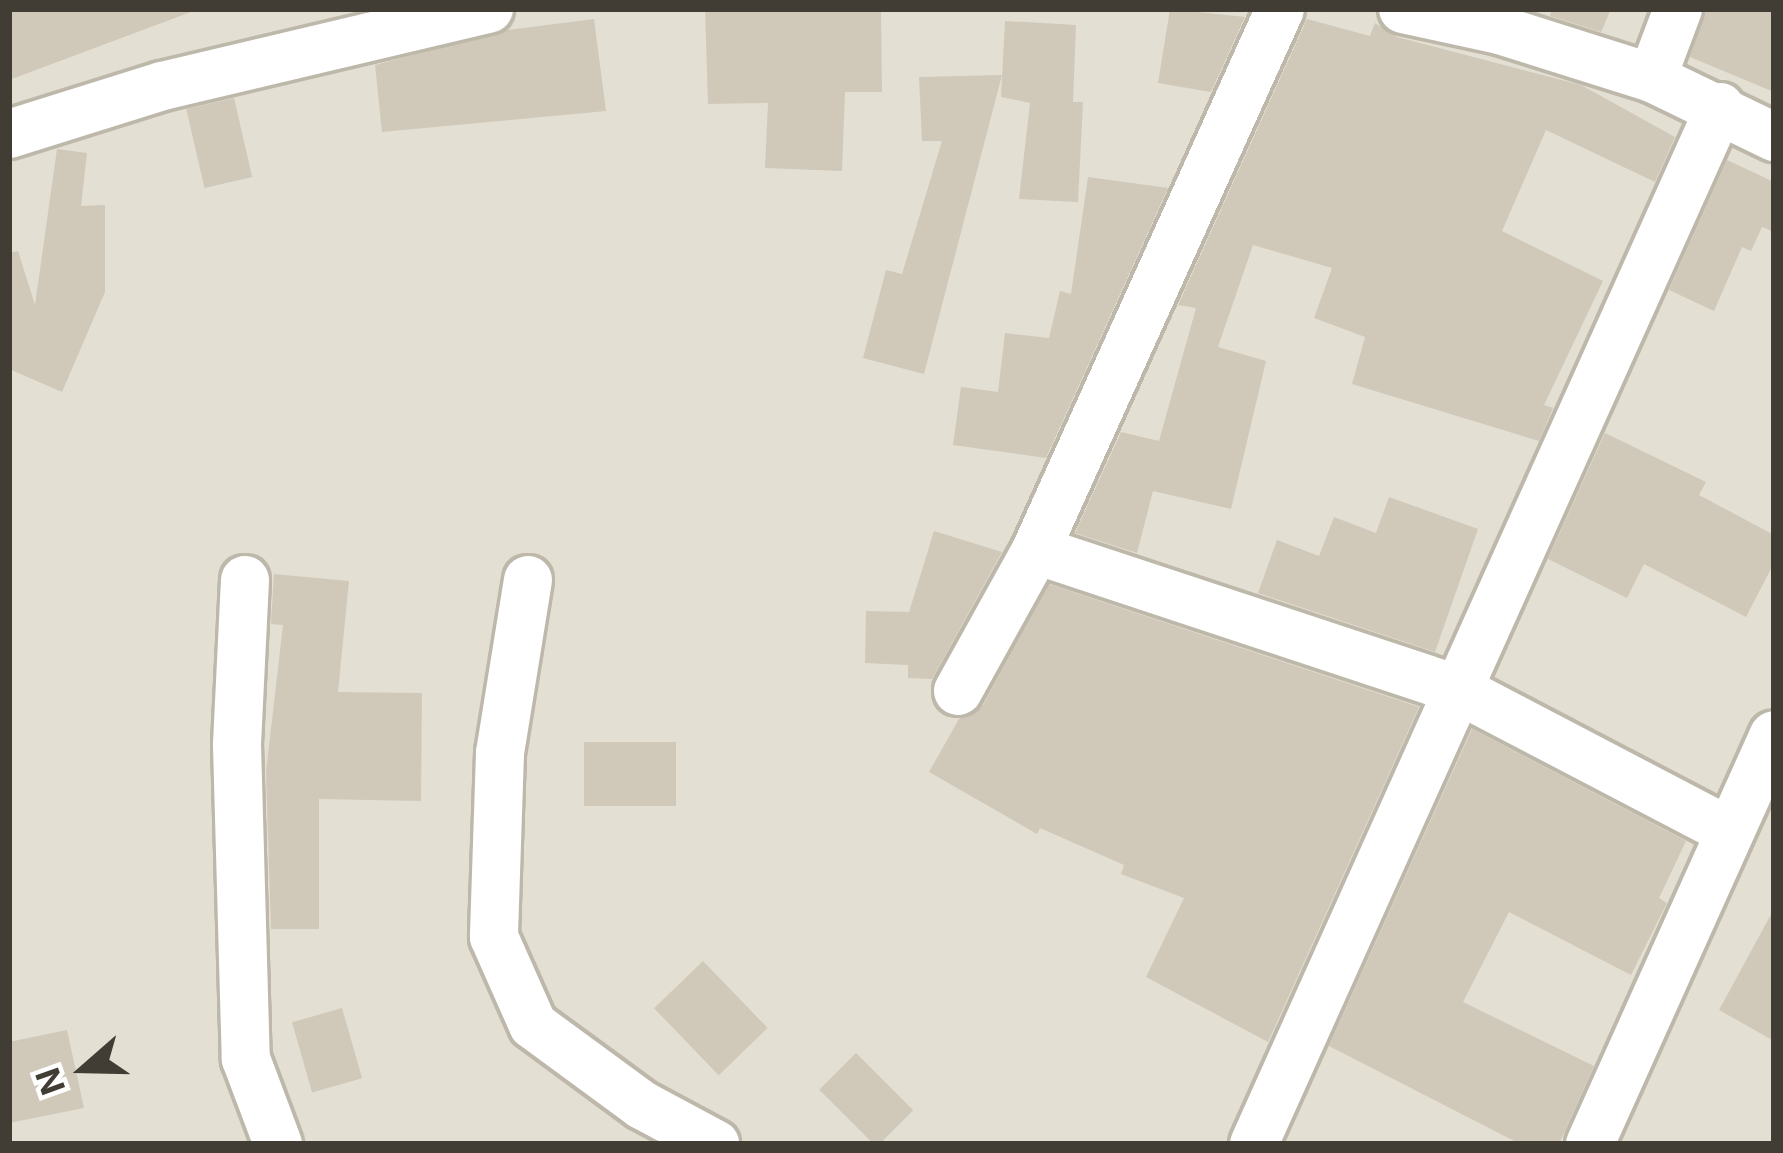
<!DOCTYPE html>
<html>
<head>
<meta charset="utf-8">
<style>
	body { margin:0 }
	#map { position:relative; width:1783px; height:1153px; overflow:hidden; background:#f0ede4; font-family:Inter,sans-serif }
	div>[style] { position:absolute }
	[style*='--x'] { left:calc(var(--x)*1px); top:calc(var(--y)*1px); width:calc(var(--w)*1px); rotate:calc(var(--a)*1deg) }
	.residential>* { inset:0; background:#e3dfd2; transform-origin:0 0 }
	.building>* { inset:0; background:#d0c9ba; transform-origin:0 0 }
	.roads { filter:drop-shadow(3px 0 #bdb8aa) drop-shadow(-3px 0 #bdb8aa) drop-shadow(0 3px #bdb8aa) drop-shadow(0 -3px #bdb8aa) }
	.street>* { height:48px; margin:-24px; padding:0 24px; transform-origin:24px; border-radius:24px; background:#fff }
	span { translate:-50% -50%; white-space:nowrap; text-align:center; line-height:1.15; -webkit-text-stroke:9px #fff; paint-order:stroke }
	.frame { position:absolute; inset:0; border:12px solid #413d34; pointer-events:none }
	.north { position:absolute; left:24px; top:1009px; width:120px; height:120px; -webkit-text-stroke:9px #fff; paint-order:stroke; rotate:250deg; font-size:33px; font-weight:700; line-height:48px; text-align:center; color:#413d34 }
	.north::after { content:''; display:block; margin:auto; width:42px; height:54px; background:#413d34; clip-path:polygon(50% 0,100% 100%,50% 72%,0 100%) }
</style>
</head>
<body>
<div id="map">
	<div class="residential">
		<i style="left:9px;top:9px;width:1765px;height:1135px"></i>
	</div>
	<div class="building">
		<i style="clip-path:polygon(9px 9px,190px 9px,191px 12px,9px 80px)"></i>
		<i style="clip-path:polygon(705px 9px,881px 9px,882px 92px,845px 92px,842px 171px,765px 168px,768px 103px,708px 104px)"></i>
		<i style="clip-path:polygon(1170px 9px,1245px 17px,1211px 92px,1158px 83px)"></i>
		<i style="clip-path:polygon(1552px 9px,1611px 9px,1601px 32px,1550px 16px)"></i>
		<i style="clip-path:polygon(1706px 9px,1774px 9px,1774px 92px,1690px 57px)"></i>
		<i style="clip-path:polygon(594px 19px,606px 111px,382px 132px,375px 65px,508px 30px)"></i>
		<i style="clip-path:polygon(1307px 19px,1370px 36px,1375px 23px,1397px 37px,1581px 85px,1675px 137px,1655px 182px,1546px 130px,1502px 231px,1603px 281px,1544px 405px,1553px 408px,1539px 441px,1352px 384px,1365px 337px,1314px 318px,1332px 268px,1253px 245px,1218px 347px,1266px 361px,1231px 509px,1153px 491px,1137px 553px,1075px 533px,1121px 432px,1159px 441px,1196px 308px,1178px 305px)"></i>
		<i style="clip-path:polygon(1005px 21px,1076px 25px,1073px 102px,1083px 102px,1078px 202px,1019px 199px,1030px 103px,1001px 97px)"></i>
		<i style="clip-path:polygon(1002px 75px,924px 374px,863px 358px,886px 270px,902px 274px,942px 141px,922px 141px,919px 77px)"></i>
		<i style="left:234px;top:98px;width:81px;height:49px;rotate:77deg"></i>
		<i style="clip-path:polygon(57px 149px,87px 153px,81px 206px,105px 205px,105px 292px,62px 392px,9px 369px,9px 253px,18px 251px,35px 305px)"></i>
		<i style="clip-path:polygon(1727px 160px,1774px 182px,1774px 232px,1762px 227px,1751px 251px,1742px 247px,1714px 311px,1669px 290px)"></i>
		<i style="clip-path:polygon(1088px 177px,1168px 188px,1046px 458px,953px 445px,961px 387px,998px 392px,1005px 333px,1049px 338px,1060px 291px,1071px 294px)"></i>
		<i style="clip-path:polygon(1605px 433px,1706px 482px,1699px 495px,1774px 535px,1774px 563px,1746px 617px,1644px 564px,1627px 598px,1548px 559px)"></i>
		<i style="clip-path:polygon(1389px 497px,1478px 529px,1435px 652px,1258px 593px,1277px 540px,1319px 556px,1334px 517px,1376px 533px)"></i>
		<i style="clip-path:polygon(934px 531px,1002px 552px,932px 679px,908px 678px,908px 665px,865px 663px,866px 611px,909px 612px)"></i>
		<i style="clip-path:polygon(274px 574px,349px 581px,338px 692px,422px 693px,421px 801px,319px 799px,319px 929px,271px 929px,266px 772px,283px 625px,271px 624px)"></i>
		<i style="clip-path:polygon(1049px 584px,1419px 707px,1268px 1042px,1146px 977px,1184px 898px,1121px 874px,1124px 865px,1040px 828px,1037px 834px,929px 772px,959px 719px,983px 705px)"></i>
		<i style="clip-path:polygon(1472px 729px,1686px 841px,1659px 898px,1667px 903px,1631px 975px,1509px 912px,1463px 1002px,1594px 1066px,1559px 1144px,1520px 1144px,1329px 1046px)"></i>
		<i style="left:584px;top:742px;width:92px;height:64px"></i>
		<i style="clip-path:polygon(1774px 909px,1774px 1041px,1719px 1010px)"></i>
		<i style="left:703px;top:961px;width:93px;height:68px;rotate:46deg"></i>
		<i style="left:342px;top:1008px;width:73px;height:52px;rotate:74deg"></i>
		<i style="clip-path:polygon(67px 1030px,84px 1108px,9px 1123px,9px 1042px)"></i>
		<i style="left:856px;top:1053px;width:81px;height:52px;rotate:45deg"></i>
	</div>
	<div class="roads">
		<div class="street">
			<i style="--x:1403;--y:9;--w:99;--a:12.2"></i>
			<i style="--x:1500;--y:30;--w:159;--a:17.5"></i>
			<i style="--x:1652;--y:78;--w:136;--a:25.8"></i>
			<i style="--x:1652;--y:78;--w:74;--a:-69.4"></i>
			<i style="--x:9;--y:134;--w:160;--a:-17.4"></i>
			<i style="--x:162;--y:86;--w:336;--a:-13.3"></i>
			<i style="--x:1036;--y:550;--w:443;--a:18.3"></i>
			<i style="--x:1457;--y:689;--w:305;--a:27.6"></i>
			<i style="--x:245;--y:580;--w:165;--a:92.8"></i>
			<i style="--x:237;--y:745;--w:314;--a:88.4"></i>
			<i style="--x:246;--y:1059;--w:91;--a:69.4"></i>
			<i style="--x:528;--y:580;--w:175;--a:99.2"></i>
			<i style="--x:500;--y:753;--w:184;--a:91.9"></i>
			<i style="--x:494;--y:937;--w:96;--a:66.1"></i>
			<i style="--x:533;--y:1025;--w:135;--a:36.3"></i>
			<i style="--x:642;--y:1105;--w:83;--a:28.1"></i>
			<i style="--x:958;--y:691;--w:161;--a:-61"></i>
			<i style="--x:1036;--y:550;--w:593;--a:-65.72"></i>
			<i style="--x:1254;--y:1144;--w:1137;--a:-65.8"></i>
			<i style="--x:1590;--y:1144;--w:448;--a:-65.8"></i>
		</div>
	</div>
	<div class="frame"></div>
	<div class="north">N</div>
</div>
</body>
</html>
